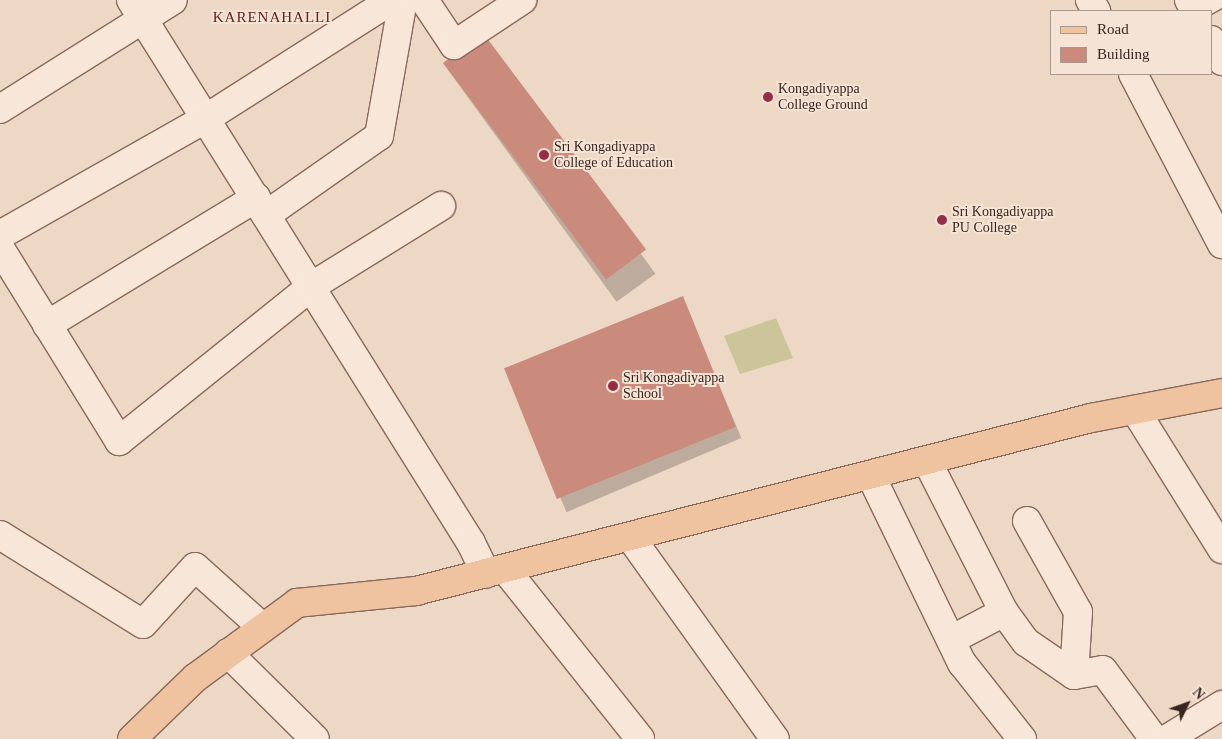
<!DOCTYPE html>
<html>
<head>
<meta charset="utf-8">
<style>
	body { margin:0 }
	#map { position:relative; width:1222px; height:739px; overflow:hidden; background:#edd8c5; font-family:Georgia,serif }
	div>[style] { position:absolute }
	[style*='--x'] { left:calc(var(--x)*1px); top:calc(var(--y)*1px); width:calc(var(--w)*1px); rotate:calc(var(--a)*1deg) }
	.green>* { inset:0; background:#cbc599 }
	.shadow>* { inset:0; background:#0003; transform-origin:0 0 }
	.building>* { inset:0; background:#ca8a7c; transform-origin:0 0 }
	.roads { filter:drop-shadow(1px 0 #88695c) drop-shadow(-1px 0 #88695c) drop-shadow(0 1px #88695c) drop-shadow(0 -1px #88695c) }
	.pedestrian>* { height:20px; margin:-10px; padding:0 10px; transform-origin:10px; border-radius:10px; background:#f8e7d9 }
	.minor>* { height:28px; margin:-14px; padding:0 14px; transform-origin:14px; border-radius:14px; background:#f8e7d9 }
	.primary>* { height:28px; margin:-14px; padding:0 14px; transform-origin:14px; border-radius:14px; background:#efc39f }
	.dots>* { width:14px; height:14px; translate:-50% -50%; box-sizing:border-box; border:2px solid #f5e4d5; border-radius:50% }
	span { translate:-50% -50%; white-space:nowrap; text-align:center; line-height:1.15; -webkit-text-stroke:4px #f5e4d5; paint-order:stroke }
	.poi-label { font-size:14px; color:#38251f }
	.left { translate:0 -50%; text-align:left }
	.neighbourhood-label { font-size:15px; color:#642022; letter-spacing:1px }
	.legend { position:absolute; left:1050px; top:10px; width:162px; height:65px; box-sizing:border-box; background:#f5e4d5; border:1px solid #a9988c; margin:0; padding:6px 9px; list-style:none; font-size:15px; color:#38251f }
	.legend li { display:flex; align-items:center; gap:10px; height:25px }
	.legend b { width:25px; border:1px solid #a9988c }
	.north { position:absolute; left:1162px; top:679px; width:50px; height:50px; -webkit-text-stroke:4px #f5e4d5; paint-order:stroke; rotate:48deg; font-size:14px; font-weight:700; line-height:20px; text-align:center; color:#38251f }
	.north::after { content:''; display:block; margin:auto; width:18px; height:22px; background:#38251f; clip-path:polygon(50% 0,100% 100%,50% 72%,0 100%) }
</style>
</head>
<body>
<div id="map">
	<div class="green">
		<i style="clip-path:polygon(776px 318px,793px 358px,740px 374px,724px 336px)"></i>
	</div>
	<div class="shadow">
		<i style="left:482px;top:35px;width:295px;height:48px;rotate:54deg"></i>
		<i style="left:682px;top:298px;width:152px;height:190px;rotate:67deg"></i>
	</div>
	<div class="building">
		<i style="left:483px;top:33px;width:271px;height:50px;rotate:53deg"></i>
		<i style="left:683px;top:296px;width:141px;height:193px;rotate:68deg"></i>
	</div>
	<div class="roads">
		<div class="pedestrian">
			<i style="--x:1196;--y:11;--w:23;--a:-29"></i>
		</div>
		<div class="minor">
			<i style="--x:131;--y:0;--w:641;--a:57.95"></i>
			<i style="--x:471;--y:543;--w:34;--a:64"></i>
			<i style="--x:424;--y:0;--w:54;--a:56.3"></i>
			<i style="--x:454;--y:45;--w:82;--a:-33.5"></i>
			<i style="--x:1090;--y:0;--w:13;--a:61"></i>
			<i style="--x:1189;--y:0;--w:13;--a:61"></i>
			<i style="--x:1211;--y:40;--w:24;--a:62"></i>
			<i style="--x:1133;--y:74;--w:192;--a:62.4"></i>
			<i style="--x:0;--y:109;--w:204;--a:-32.2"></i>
			<i style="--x:266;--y:215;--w:138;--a:-35"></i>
			<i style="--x:379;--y:136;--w:138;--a:-80"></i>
			<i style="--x:0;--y:235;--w:236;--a:-29.5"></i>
			<i style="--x:205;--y:119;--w:222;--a:-32.5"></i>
			<i style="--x:0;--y:248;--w:227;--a:58.3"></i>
			<i style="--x:119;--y:441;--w:248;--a:-38.8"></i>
			<i style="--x:312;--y:286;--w:152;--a:-31.8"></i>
			<i style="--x:47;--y:325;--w:245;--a:-31.3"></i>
			<i style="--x:1135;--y:410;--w:164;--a:58"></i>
			<i style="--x:927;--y:461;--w:169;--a:63"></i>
			<i style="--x:1004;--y:612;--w:60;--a:152.2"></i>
			<i style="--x:871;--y:476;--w:208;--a:64.1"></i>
			<i style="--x:962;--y:663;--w:97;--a:51.7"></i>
			<i style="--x:1027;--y:521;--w:104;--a:60.7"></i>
			<i style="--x:1078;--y:612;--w:63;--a:93.6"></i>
			<i style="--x:0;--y:535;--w:168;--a:31.9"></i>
			<i style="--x:143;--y:624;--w:77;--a:-47.6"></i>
			<i style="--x:195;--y:567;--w:91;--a:41.9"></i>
			<i style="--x:631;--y:538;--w:247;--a:54.4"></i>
			<i style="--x:505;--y:569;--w:217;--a:51.5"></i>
			<i style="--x:1004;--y:612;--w:37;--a:54"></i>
			<i style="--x:1026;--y:642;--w:58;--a:34.5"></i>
			<i style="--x:1074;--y:675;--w:29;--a:-10"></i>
			<i style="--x:1103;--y:670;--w:86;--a:53.5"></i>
			<i style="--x:228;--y:653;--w:122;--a:44.7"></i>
			<i style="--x:1167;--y:739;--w:65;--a:-31.7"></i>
		</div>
		<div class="primary">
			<i style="--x:132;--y:739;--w:88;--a:-44.1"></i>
			<i style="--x:195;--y:678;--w:127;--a:-36.3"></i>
			<i style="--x:297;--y:603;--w:120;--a:-5.8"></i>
			<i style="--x:416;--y:591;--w:697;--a:-14.38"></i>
			<i style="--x:1091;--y:418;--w:133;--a:-10.8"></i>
		</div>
	</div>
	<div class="dots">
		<i style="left:768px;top:97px;background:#952d47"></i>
		<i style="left:544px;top:155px;background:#952d47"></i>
		<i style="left:942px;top:220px;background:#952d47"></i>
		<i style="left:613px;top:386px;background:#952d47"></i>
	</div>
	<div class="poi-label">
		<span class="left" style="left:778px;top:97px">Kongadiyappa<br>College Ground</span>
		<span class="left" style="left:554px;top:155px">Sri Kongadiyappa<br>College of Education</span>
		<span class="left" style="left:952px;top:220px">Sri Kongadiyappa<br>PU College</span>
		<span class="left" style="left:623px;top:386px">Sri Kongadiyappa<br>School</span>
	</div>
	<div class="neighbourhood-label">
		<span style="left:272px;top:18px">KARENAHALLI</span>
	</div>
	<ul class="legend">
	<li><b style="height:6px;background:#efc39f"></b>Road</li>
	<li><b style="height:14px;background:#ca8a7c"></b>Building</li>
	</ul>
	<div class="north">N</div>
</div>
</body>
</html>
